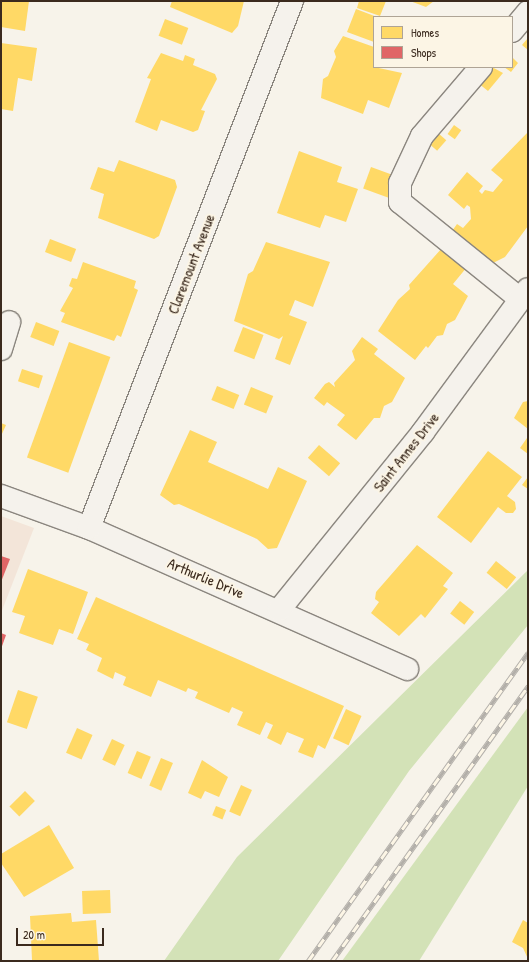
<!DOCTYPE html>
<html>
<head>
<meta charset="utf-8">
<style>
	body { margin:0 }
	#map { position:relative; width:529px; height:962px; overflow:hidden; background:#f7f3ea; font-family:"Patrick Hand",sans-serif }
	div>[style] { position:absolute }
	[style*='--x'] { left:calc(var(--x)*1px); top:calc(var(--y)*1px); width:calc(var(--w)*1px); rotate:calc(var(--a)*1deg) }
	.built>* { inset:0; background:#f3e5d9 }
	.green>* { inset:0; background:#d3e2b7 }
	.homes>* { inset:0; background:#ffd966; transform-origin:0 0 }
	.shops>* { inset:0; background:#e06666 }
	.roads { filter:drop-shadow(1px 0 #8b867f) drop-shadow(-1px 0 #8b867f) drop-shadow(0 1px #8b867f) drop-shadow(0 -1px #8b867f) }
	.minor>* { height:22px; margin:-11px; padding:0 11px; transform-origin:11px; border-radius:11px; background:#f5f2ec }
	.rail>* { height:4.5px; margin-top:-2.25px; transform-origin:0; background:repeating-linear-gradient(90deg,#fcf5e5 0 9px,#b3afa9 0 18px); box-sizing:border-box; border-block:1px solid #b3afa9 }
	span { translate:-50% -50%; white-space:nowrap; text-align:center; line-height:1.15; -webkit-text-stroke:4px #fcf5e5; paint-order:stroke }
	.street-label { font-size:15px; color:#3b2a1e }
	.frame { position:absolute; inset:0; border:2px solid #3b2a1e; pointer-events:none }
	.legend { position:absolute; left:373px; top:16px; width:140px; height:52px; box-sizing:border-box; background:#fcf5e5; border:1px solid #afa495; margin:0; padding:5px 7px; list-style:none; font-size:12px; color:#3b2a1e }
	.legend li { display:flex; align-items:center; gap:8px; height:20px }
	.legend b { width:20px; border:1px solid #afa495 }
	.scale { position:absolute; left:16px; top:928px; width:88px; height:18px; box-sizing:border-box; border:2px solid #3b2a1e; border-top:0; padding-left:5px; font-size:12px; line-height:14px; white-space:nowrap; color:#3b2a1e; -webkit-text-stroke:3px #fcf5e5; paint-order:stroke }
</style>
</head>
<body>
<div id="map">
	<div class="built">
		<i style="clip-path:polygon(1px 516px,34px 528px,1px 613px)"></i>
	</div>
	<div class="green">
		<i style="clip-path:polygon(528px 570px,528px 625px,409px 771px,278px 961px,164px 961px,237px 857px)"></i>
		<i style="clip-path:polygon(528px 707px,528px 786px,419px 961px,342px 961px)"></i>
	</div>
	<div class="homes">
		<i style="clip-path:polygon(1px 1px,29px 1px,25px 31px,1px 27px)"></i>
		<i style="clip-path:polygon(172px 1px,244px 1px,238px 26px,232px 33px,170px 7px)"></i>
		<i style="clip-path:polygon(359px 1px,386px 1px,380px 16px,357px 8px)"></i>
		<i style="clip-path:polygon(410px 1px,434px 1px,426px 7px)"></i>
		<i style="clip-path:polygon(356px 9px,377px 17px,374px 17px,374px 42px,347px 32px)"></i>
		<i style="left:165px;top:19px;width:25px;height:18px;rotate:21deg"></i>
		<i style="clip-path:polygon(343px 36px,374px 47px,374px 67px,402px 73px,389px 108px,368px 100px,363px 114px,321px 98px,323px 79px,328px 76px,336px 57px,334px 51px)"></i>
		<i style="clip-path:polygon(528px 38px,528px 50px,522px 45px)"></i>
		<i style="clip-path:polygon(1px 43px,37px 48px,32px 81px,18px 78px,13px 111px,1px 109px)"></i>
		<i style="clip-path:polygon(161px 53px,183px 61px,185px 55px,195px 59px,193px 65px,215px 74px,217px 79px,201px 110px,205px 111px,198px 130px,193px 132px,161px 120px,157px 131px,135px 122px,151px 79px,147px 78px)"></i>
		<i style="clip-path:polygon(512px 57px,518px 63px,511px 72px,504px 67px,512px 67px)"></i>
		<i style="clip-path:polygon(492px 67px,503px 73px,488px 91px,478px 83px)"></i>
		<i style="left:454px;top:125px;width:9px;height:11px;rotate:36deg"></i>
		<i style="clip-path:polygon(528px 132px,528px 226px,505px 257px,491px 264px,450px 234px,457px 224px,463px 228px,471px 219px,470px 207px,467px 205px,464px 209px,448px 195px,467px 172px,483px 186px,479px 191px,482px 194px,485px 190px,493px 192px,503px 180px,491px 170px)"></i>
		<i style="left:438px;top:133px;width:11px;height:14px;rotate:41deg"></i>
		<i style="clip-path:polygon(299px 151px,342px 167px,337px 182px,358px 189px,346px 222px,325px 215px,320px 228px,277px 213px)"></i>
		<i style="clip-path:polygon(119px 160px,175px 180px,177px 187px,159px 236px,154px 239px,98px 218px,104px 194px,90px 189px,98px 167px,114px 172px)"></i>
		<i style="left:371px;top:167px;width:27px;height:23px;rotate:20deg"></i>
		<i style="left:50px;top:239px;width:28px;height:14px;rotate:21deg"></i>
		<i style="clip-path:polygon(266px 242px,330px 262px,313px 307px,295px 300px,289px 315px,307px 322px,290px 365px,275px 359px,283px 336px,279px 339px,234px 321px,248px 274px,253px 271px)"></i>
		<i style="clip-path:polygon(442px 248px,467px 267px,453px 284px,468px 296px,455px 320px,447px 324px,443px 335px,437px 336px,428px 348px,426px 346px,415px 360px,378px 331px,398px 300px,410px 289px,409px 285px)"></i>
		<i style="clip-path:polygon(83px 262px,136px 281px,134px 288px,138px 290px,121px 337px,117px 335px,114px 341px,61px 322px,65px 313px,60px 311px,73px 288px,69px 286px,72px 278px,77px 279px)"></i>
		<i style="left:36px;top:322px;width:25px;height:16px;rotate:21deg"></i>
		<i style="left:243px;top:327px;width:22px;height:26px;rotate:21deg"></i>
		<i style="clip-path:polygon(362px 337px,378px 349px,374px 354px,405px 378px,392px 402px,384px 406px,380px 418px,374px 418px,356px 440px,337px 425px,345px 415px,327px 402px,324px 406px,314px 398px,325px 384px,329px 382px,335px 387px,334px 383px,355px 360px,352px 351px)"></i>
		<i style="left:69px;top:342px;width:44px;height:123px;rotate:20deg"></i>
		<i style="left:22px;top:369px;width:22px;height:13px;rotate:18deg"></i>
		<i style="left:217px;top:386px;width:24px;height:15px;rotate:22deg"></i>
		<i style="left:251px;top:387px;width:24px;height:19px;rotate:22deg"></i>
		<i style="clip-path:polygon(528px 401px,528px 429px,514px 418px,523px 402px)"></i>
		<i style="clip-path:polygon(1px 423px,6px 425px,1px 436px)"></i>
		<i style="clip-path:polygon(190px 430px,217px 442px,208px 462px,268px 489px,278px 467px,307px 481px,277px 548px,268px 549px,257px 539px,179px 504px,174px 505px,160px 495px)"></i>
		<i style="clip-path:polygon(527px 438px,528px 439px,528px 454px,520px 448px)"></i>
		<i style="left:319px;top:445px;width:28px;height:17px;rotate:41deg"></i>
		<i style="clip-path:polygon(488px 451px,522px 477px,507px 496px,515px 502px,516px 509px,513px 513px,506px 513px,498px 507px,471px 543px,437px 517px)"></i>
		<i style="clip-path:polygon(528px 477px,528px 489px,522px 485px)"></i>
		<i style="clip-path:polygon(417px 545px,453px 573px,443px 586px,448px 589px,425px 618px,421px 614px,399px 636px,371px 613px,379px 602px,375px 599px,376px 592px)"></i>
		<i style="left:496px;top:561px;width:26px;height:15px;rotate:39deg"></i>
		<i style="clip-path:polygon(28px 569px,88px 592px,73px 634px,59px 629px,53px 645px,19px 633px,25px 616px,12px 612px)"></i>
		<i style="clip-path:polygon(96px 597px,344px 706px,325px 749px,318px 745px,313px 758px,298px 752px,304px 739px,287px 732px,281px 745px,267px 738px,273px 725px,266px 722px,260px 735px,237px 725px,243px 712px,232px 707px,229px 713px,195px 698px,198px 692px,188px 688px,186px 692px,158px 680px,151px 697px,123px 685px,126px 677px,115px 672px,113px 679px,97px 671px,102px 658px,86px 650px,89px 644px,77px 639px)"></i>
		<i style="left:460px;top:601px;width:18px;height:16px;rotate:38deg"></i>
		<i style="left:18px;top:690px;width:21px;height:34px;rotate:19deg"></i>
		<i style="left:346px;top:709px;width:17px;height:32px;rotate:24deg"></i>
		<i style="left:77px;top:728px;width:17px;height:27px;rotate:24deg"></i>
		<i style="left:112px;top:739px;width:14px;height:23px;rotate:25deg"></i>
		<i style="left:137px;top:751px;width:15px;height:24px;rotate:23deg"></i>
		<i style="left:161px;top:758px;width:13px;height:30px;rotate:23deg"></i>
		<i style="clip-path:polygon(202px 760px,228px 777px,219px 797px,205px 791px,201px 799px,188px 793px)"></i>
		<i style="left:241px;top:785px;width:12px;height:29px;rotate:24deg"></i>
		<i style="left:25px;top:791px;width:14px;height:22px;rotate:45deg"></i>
		<i style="left:216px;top:806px;width:11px;height:10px;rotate:22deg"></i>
		<i style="clip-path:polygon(49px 825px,74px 868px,24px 897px,1px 863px,1px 854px)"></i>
		<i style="left:110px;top:890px;width:23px;height:28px;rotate:88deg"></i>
		<i style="clip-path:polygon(71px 913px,72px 922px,96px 920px,99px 961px,32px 960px,30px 916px)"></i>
		<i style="clip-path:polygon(523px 920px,528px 923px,528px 959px,523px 948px,512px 942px)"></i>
	</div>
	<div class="shops">
		<i style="clip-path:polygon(1px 556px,10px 559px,1px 582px)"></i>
		<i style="clip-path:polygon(1px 633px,6px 635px,1px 649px)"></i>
	</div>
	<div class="roads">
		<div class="minor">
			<i style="--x:512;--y:31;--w:25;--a:-50"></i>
			<i style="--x:481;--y:67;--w:91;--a:130.5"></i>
			<i style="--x:422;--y:136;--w:52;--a:115.1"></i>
			<i style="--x:400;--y:183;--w:19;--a:90"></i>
			<i style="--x:400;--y:202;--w:154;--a:38.9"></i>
			<i style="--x:1;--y:349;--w:28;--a:-73"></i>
			<i style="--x:1;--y:496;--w:94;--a:20"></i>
			<i style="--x:89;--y:528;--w:348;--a:23.9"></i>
			<i style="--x:89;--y:528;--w:565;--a:-68.93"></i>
			<i style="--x:279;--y:610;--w:229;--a:-51"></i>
			<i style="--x:423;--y:432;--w:177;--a:-53.7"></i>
		</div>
	</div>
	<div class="rail">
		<i style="--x:308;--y:961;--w:379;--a:-54.5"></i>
		<i style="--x:332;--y:961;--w:338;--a:-54.5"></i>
	</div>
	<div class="street-label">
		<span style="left:191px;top:264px;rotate:-69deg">Claremount Avenue</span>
		<span style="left:406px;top:452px;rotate:-52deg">Saint Annes Drive</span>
		<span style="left:206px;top:578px;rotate:23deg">Arthurlie Drive</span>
	</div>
	<div class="frame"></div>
	<ul class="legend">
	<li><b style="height:11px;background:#ffd966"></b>Homes</li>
	<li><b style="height:11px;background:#e06666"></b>Shops</li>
	</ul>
	<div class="scale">20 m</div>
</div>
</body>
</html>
